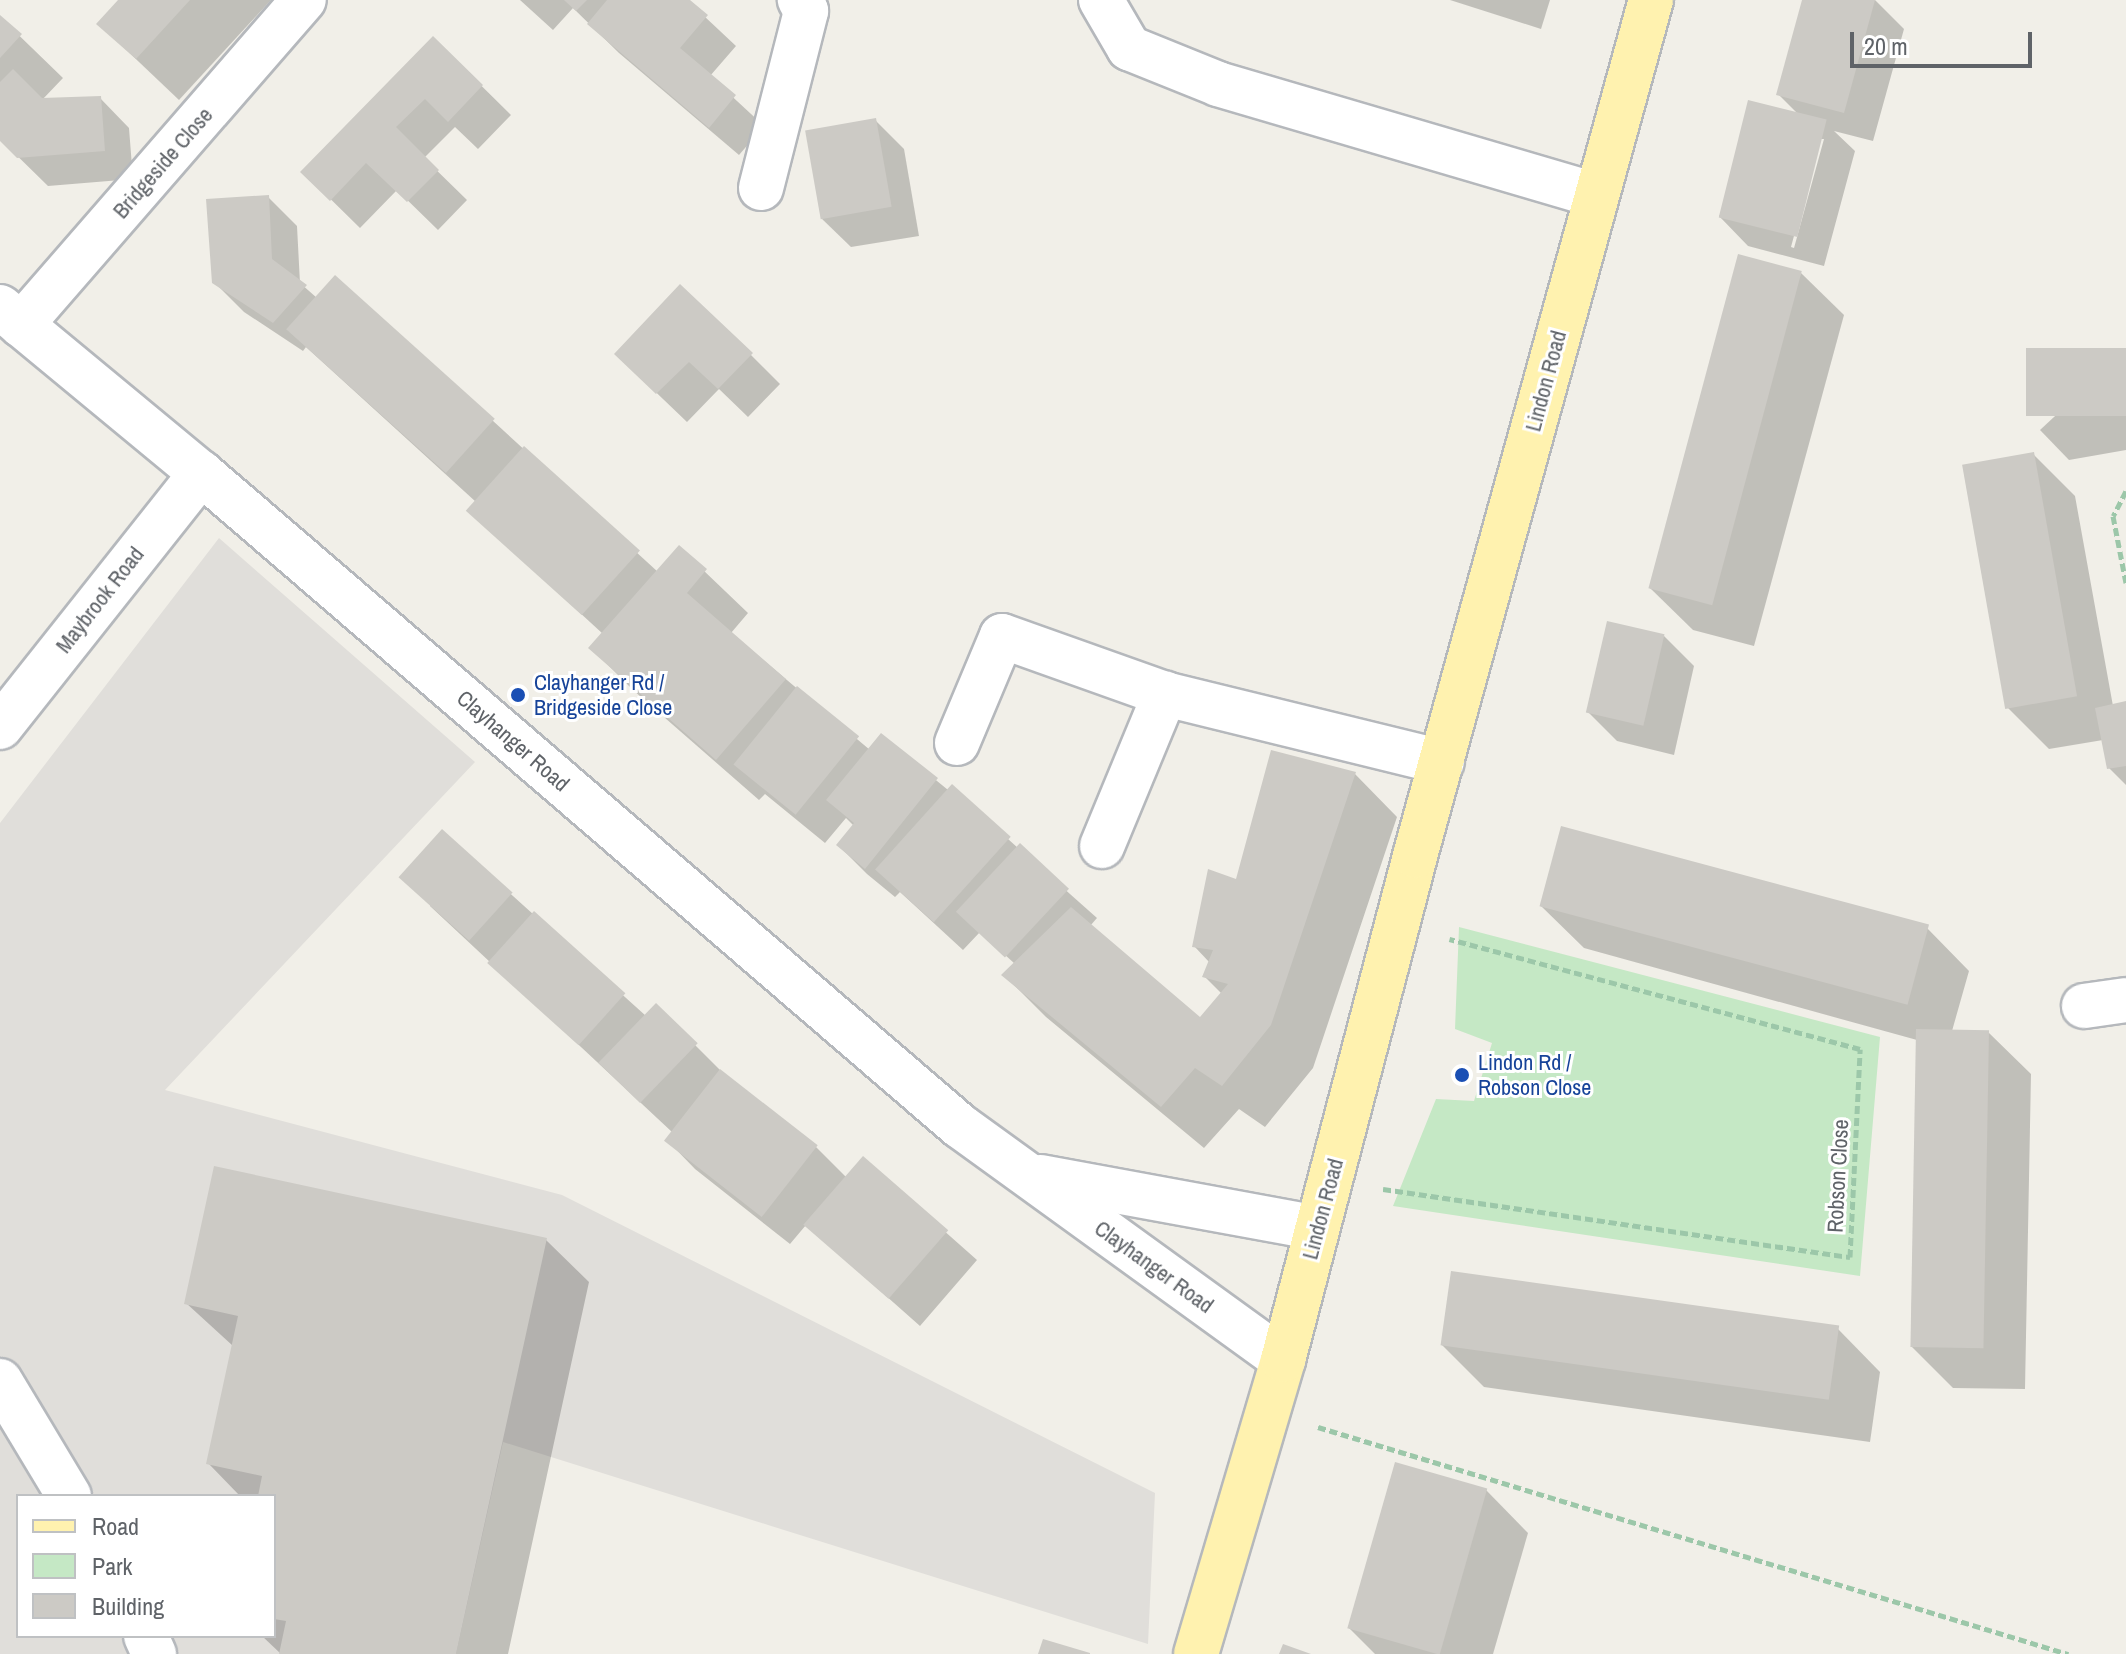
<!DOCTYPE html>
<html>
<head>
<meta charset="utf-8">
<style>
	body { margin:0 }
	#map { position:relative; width:2126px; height:1654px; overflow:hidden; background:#f1efe8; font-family:"Archivo Narrow",sans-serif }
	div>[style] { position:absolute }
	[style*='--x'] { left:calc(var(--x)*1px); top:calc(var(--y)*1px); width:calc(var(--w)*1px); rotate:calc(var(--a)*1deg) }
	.industrial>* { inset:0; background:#e0deda }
	.green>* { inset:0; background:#c5e8c5 }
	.shadow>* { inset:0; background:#0003 }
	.building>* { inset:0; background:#cccac5; transform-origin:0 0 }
	.path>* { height:5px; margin-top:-2.5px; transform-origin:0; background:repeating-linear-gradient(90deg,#9cc7a9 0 8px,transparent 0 12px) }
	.roads { filter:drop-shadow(2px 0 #b5b8bc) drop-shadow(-2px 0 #b5b8bc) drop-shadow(0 2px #b5b8bc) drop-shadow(0 -2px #b5b8bc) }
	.minor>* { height:44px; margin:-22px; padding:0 22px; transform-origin:22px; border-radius:22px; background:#fff }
	.major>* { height:44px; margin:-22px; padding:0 22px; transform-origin:22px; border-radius:22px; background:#fff2af }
	.dots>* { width:22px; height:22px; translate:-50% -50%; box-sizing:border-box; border:4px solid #fff; border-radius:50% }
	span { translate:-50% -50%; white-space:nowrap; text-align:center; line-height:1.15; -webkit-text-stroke:6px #fff; paint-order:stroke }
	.street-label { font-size:22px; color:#5f6368 }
	.transit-label { font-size:22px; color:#164399 }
	.left { translate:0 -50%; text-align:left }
	.legend { position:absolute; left:16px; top:1494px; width:260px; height:144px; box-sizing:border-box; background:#fff; border:2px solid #bfc1c3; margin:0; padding:10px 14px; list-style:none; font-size:24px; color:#5f6368 }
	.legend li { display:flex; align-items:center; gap:16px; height:40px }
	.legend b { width:40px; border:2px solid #bfc1c3 }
	.scale { position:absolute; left:1850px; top:32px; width:182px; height:36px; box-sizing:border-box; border:4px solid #5f6368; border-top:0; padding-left:10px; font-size:24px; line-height:28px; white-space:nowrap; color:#5f6368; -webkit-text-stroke:6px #fff; paint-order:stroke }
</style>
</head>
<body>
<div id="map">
	<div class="industrial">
		<i style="clip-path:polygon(evenodd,219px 538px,475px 762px,165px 1090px,562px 1195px,1155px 1493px,1148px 1644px,503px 1442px,456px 1654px,0 1654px,0 823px,219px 538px,18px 1496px,274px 1496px,274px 1636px,18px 1636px,18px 1496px)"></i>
	</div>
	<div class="green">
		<i style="clip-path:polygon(1459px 927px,1880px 1037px,1860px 1276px,1393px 1206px,1436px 1099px,1474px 1101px,1492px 1043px,1455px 1029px)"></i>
	</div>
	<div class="shadow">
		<i style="clip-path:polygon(121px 0,271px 0,179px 100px,99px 24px)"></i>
		<i style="clip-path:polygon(520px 0,687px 0,736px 46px,710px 76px,764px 126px,739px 155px,619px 53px,573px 8px,553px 30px)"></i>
		<i style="clip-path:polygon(1450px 0,1550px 0,1541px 29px)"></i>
		<i style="clip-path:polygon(evenodd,1804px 0,1875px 0,1904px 29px,1873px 141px,1834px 131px,1855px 151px,1824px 266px,1748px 246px,1719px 216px,1799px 115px,1778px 94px,1804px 0,1820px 139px,1824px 139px,1794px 248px,1791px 247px,1820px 139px)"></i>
		<i style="clip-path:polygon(0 17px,63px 78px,42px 100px,100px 98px,129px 128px,133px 179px,48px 186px,0 139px)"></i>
		<i style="clip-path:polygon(433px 38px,511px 115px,478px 149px,455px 127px,424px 158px,467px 200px,438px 230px,397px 190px,360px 228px,303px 172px)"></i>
		<i style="clip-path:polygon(875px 120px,904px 149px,919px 236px,851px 247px,821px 218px)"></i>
		<i style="clip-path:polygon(268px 197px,297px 226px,300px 283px,317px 298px,492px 420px,658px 572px,679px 547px,748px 613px,731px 633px,870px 750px,882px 736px,1008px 839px,1097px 918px,1090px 926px,1200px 1020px,1222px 994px,1205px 977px,1210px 963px,1194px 946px,1237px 882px,1355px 774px,1397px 817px,1313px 1068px,1265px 1127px,1239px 1109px,1204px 1148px,1046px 1017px,1004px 975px,1015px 964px,980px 932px,963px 950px,900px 892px,895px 897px,867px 874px,838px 845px,854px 826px,846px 818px,825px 843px,765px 794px,759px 800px,633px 690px,591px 648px,603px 634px,469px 511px,476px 502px,306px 347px,303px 351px,244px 312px,214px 282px)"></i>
		<i style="clip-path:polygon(1801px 273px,1844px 315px,1754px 646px,1693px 630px,1650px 588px)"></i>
		<i style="clip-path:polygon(2126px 350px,2126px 450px,2069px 460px,2040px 430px)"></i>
		<i style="clip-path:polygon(616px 354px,751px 355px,780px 384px,748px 417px,719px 389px,687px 422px)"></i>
		<i style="clip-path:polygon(2033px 454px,2075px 496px,2113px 706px,2126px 703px,2126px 785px,2109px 768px,2103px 740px,2049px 749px,2007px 707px)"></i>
		<i style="clip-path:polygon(1664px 636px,1694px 666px,1674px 755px,1617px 741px,1588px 712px)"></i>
		<i style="clip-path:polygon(442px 832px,646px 1016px,656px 1006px,725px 1075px,816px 1147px,847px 1178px,863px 1159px,977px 1260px,920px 1326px,806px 1225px,790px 1244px,695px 1169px,666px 1139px,672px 1132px,430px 906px)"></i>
		<i style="clip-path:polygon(1541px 906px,1927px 928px,1969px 971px,1952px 1031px,1988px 1032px,2031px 1074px,2025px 1389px,1953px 1388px,1911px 1346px,1917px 1040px,1584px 948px)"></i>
		<i style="clip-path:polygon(546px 1240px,589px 1282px,508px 1654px,281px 1654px,262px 1636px,274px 1636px,274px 1496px,240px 1496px,208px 1463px,233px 1346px,186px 1303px)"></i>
		<i style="clip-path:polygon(1838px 1329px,1880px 1372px,1870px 1442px,1484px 1387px,1442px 1345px)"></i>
		<i style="clip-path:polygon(1486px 1490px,1528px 1533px,1493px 1654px,1375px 1654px,1348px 1627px)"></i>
	</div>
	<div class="building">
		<i style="clip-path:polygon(118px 0,190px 0,136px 59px,96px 24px)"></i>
		<i style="clip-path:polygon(564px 0,587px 0,576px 11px)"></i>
		<i style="clip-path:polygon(607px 0,690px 0,708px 15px,680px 48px,736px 95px,709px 128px,587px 24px)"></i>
		<i style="clip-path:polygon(1802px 0,1875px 0,1844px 113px,1776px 95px)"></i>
		<i style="clip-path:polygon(0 15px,22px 34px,0 58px)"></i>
		<i style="clip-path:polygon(433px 36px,483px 85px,448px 122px,425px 99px,396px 127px,439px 170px,407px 202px,366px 163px,330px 201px,300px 172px)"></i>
		<i style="clip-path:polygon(13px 69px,42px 98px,101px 96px,105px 151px,17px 158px,0 141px,0 82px)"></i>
		<i style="left:1748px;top:100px;width:81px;height:121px;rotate:14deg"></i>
		<i style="left:876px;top:118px;width:90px;height:72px;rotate:80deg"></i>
		<i style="clip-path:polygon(269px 195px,272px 259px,307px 285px,273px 323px,212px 283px,206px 199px)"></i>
		<i style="left:1738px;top:254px;width:66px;height:346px;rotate:15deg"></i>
		<i style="left:335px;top:275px;width:215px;height:73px;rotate:42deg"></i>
		<i style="clip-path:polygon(680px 284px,753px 353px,718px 389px,689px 362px,656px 394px,614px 354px)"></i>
		<i style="left:2126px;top:348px;width:68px;height:100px;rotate:90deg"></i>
		<i style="left:524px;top:446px;width:156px;height:87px;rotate:42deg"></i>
		<i style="left:2034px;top:452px;width:248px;height:73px;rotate:80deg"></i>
		<i style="clip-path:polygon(679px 545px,707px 569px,687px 593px,786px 679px,716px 760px,588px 648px)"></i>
		<i style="left:1607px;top:621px;width:59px;height:94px;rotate:13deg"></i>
		<i style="left:797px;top:686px;width:80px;height:101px;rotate:39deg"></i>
		<i style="clip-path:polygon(2126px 701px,2126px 766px,2107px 769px,2095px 708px)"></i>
		<i style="clip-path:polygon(881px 733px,938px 778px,865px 869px,836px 845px,854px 823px,826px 800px)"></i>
		<i style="clip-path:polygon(1271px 750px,1356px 772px,1271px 1025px,1222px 1086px,1195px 1068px,1161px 1107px,1001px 975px,1071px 907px,1200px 1017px,1228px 984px,1202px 977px,1213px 950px,1192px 947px,1208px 869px,1236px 879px)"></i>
		<i style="left:952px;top:784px;width:79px;height:115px;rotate:42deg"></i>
		<i style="left:1561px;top:826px;width:381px;height:83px;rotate:15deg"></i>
		<i style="left:442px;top:829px;width:95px;height:65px;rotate:42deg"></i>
		<i style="left:1020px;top:843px;width:67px;height:94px;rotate:43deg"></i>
		<i style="left:534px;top:911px;width:123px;height:70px;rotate:42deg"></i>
		<i style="left:656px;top:1003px;width:58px;height:83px;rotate:44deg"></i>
		<i style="left:1916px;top:1029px;width:73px;height:318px;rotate:1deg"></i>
		<i style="left:720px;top:1069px;width:124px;height:91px;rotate:38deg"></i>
		<i style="left:863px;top:1156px;width:113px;height:91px;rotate:41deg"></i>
		<i style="clip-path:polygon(214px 1166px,547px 1238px,456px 1654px,279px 1654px,286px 1621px,274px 1619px,274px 1496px,258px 1496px,262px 1476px,206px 1464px,238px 1316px,184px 1304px)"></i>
		<i style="left:1451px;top:1271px;width:392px;height:75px;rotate:8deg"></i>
		<i style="left:1395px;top:1462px;width:96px;height:173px;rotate:16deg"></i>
		<i style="clip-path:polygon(1043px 1639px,1090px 1653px,1090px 1654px,1038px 1654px)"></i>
		<i style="clip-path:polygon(1283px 1644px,1311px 1654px,1279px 1654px)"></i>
	</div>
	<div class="path">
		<i style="--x:2126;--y:491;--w:28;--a:117"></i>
		<i style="--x:2113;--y:516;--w:68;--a:79"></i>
		<i style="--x:1383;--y:1189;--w:472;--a:8.3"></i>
		<i style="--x:1850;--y:1257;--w:208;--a:-87.2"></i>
		<i style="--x:1860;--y:1049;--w:425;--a:-165"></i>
		<i style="--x:1318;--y:1427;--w:784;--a:16.84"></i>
	</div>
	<div class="roads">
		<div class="minor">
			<i style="--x:1101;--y:0;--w:56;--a:59.7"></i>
			<i style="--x:1129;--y:48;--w:96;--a:22"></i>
			<i style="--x:1218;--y:84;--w:394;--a:16.4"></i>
			<i style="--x:761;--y:188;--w:183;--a:-75.7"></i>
			<i style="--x:806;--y:11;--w:13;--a:-119"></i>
			<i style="--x:0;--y:307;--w:261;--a:39.6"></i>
			<i style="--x:201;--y:473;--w:1001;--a:40.71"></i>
			<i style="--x:960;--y:1126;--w:399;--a:35.9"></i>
			<i style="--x:21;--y:325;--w:431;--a:-49"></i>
			<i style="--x:0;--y:727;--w:324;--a:-51.6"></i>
			<i style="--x:957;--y:743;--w:116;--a:-67.2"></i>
			<i style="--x:1002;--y:636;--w:173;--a:19.6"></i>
			<i style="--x:1165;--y:694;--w:285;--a:13.8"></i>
			<i style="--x:1102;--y:846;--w:165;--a:-67.5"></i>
			<i style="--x:2084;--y:1006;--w:42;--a:-8.1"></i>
			<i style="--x:1040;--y:1177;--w:282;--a:10.4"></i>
			<i style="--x:0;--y:1381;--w:134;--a:59"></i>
			<i style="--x:146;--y:1636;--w:20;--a:66"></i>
		</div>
		<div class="major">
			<i style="--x:1196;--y:1654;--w:307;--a:-73.5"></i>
			<i style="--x:1283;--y:1360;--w:521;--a:-75.32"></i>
			<i style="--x:1415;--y:856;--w:888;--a:-74.59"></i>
		</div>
	</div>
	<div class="dots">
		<i style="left:518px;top:695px;background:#1a4fb4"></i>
		<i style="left:1462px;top:1075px;background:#1a4fb4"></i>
	</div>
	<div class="street-label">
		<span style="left:163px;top:163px;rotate:-49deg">Bridgeside Close</span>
		<span style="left:1546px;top:381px;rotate:-75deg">Lindon Road</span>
		<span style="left:100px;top:600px;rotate:-52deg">Maybrook Road</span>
		<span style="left:513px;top:741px;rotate:41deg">Clayhanger Road</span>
		<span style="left:1838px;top:1176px;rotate:-87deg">Robson Close</span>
		<span style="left:1323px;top:1209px;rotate:-75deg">Lindon Road</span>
		<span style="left:1154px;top:1267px;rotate:36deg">Clayhanger Road</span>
	</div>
	<div class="transit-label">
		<span class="left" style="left:534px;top:695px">Clayhanger Rd /<br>Bridgeside Close</span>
		<span class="left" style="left:1478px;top:1075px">Lindon Rd /<br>Robson Close</span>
	</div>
	<ul class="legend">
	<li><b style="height:10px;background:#fff2af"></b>Road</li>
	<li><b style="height:22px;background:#c5e8c5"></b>Park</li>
	<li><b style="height:22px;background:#cccac5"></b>Building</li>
	</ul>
	<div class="scale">20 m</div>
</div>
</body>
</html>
